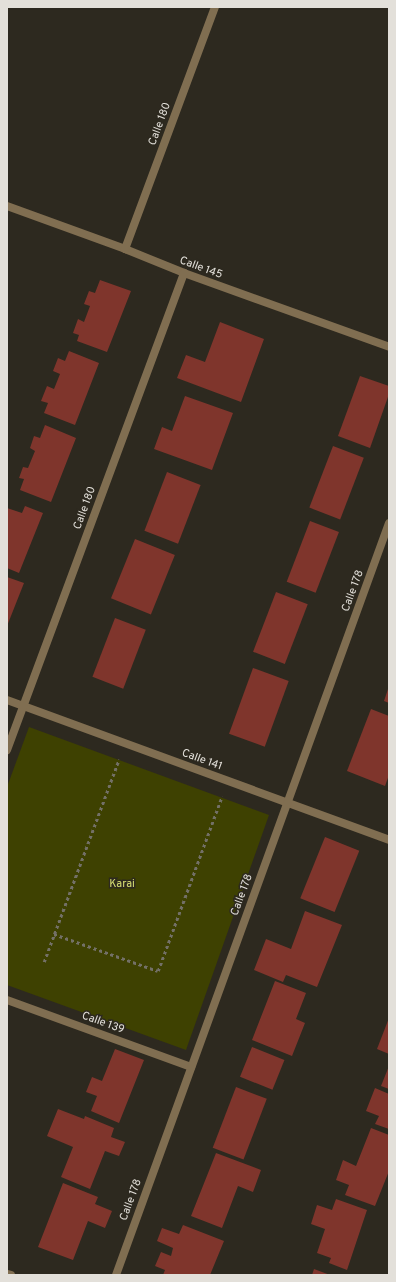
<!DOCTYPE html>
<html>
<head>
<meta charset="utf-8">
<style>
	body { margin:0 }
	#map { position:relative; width:396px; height:1282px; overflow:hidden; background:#2d291f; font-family:Overpass,sans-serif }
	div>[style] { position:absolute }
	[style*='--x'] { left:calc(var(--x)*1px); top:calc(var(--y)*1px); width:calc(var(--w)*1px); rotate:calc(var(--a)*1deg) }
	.green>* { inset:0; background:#3e4101 }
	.building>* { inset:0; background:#7f352c; transform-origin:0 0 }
	.path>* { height:2.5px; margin-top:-1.25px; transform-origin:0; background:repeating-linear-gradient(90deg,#737067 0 3px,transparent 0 6px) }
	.minor>* { height:8px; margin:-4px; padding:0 4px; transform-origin:4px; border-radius:4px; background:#806e51 }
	span { translate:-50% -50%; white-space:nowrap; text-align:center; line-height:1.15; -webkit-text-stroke:3px #2d291f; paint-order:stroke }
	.street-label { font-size:11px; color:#e3e0da }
	.park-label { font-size:11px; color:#d9e173 }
	.frame { position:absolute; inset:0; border:8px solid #e3e0da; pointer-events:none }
</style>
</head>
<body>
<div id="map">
	<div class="green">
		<i style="clip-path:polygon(29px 727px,269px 815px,186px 1050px,7px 985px,7px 787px)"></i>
	</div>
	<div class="building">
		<i style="clip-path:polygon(100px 280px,131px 291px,107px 352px,77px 341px,79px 335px,73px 333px,78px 319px,84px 322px,90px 306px,84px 304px,89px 291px,95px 293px)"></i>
		<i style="clip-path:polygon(220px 322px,264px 339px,241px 402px,177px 378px,186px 355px,205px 362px)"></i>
		<i style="clip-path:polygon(69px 351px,99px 363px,75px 425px,44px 413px,48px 403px,41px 401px,47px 386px,54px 389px,60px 374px,53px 371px,58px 358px,65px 361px)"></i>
		<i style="clip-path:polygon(360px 376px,389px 386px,389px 394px,370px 448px,338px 436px)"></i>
		<i style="clip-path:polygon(185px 396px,233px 413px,212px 470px,154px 449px,162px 427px,172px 431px)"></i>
		<i style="clip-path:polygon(45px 425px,76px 438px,51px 502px,20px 490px,24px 479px,19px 478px,23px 467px,28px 468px,35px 451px,30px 448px,34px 436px,40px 438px)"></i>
		<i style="left:333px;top:446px;width:33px;height:66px;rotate:21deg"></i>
		<i style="left:167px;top:472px;width:36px;height:63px;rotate:21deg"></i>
		<i style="clip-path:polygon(25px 506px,43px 513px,19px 573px,7px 568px,7px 508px,22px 513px)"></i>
		<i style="left:310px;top:521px;width:31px;height:65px;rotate:21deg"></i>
		<i style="left:135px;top:539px;width:43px;height:64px;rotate:22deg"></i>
		<i style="clip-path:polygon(7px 577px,24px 583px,7px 626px)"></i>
		<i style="left:276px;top:592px;width:34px;height:64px;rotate:21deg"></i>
		<i style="left:115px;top:618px;width:33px;height:63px;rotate:21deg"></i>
		<i style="left:253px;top:668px;width:38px;height:70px;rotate:20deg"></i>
		<i style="clip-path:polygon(389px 686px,389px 703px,384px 701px)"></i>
		<i style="clip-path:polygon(371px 709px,389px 716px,389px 775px,385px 786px,347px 771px)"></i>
		<i style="left:325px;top:837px;width:37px;height:66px;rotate:22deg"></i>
		<i style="clip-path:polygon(305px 911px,342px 925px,317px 987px,286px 975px,283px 982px,254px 970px,266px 939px,291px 949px)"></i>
		<i style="clip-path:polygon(275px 981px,306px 993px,296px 1019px,305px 1023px,292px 1056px,252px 1040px)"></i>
		<i style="clip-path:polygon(389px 1018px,389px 1054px,377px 1049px)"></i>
		<i style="left:252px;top:1047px;width:35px;height:32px;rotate:22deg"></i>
		<i style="clip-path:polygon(115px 1049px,144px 1060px,119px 1123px,91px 1111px,97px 1096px,86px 1092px,92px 1077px,102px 1081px)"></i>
		<i style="clip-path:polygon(389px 1066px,389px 1089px,381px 1086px)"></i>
		<i style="left:236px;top:1087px;width:33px;height:65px;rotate:21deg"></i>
		<i style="clip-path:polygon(375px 1088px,389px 1094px,389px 1129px,375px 1124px,379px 1116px,366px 1111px)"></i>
		<i style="clip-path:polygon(58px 1109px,84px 1119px,85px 1116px,114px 1128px,111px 1137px,125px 1142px,119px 1156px,105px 1151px,90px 1189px,61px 1177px,73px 1147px,47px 1136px)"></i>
		<i style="clip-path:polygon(371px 1128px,389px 1135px,389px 1171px,375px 1206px,345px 1195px,349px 1185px,336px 1180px,343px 1160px,356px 1166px)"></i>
		<i style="clip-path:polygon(216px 1153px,261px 1170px,253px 1192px,238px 1186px,222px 1228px,191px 1216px)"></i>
		<i style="clip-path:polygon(63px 1183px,98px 1197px,95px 1204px,112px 1211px,105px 1228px,88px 1221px,73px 1260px,38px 1247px)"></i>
		<i style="clip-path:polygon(336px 1199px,367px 1210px,347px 1270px,329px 1263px,331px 1258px,317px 1253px,325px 1229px,311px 1224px,317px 1205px,332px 1210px)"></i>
		<i style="clip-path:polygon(183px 1225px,224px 1241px,210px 1275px,163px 1275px,165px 1270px,155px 1266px,161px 1252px,171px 1256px,173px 1248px,157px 1241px,162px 1228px,179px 1234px)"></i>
		<i style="clip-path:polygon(314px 1269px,330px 1275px,312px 1275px)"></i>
	</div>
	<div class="path">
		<i style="--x:54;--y:934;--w:110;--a:19.6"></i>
		<i style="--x:158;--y:971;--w:186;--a:-69.9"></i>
		<i style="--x:44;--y:962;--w:216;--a:-69.7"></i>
	</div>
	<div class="minor">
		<i style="--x:7;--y:206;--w:126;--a:20"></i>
		<i style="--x:125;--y:249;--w:64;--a:22.1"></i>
		<i style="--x:184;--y:273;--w:218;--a:19.8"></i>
		<i style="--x:125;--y:249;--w:258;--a:-69.6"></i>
		<i style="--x:7;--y:700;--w:407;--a:20.1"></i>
		<i style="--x:7;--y:750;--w:509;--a:-69.64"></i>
		<i style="--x:7;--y:1000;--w:196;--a:20"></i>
		<i style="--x:7;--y:1274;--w:4;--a:14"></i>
		<i style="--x:116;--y:1275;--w:800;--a:-70.05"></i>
	</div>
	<div class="street-label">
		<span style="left:160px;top:124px;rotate:-70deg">Calle 180</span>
		<span style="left:201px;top:268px;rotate:20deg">Calle 145</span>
		<span style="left:85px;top:508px;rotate:-70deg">Calle 180</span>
		<span style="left:353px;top:591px;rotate:-70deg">Calle 178</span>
		<span style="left:202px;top:760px;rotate:20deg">Calle 141</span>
		<span style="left:242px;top:895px;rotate:-70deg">Calle 178</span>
		<span style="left:103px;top:1023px;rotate:20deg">Calle 139</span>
		<span style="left:131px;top:1200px;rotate:-70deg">Calle 178</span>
	</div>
	<div class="park-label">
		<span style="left:122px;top:884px">Karai</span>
	</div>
	<div class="frame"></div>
</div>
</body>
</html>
